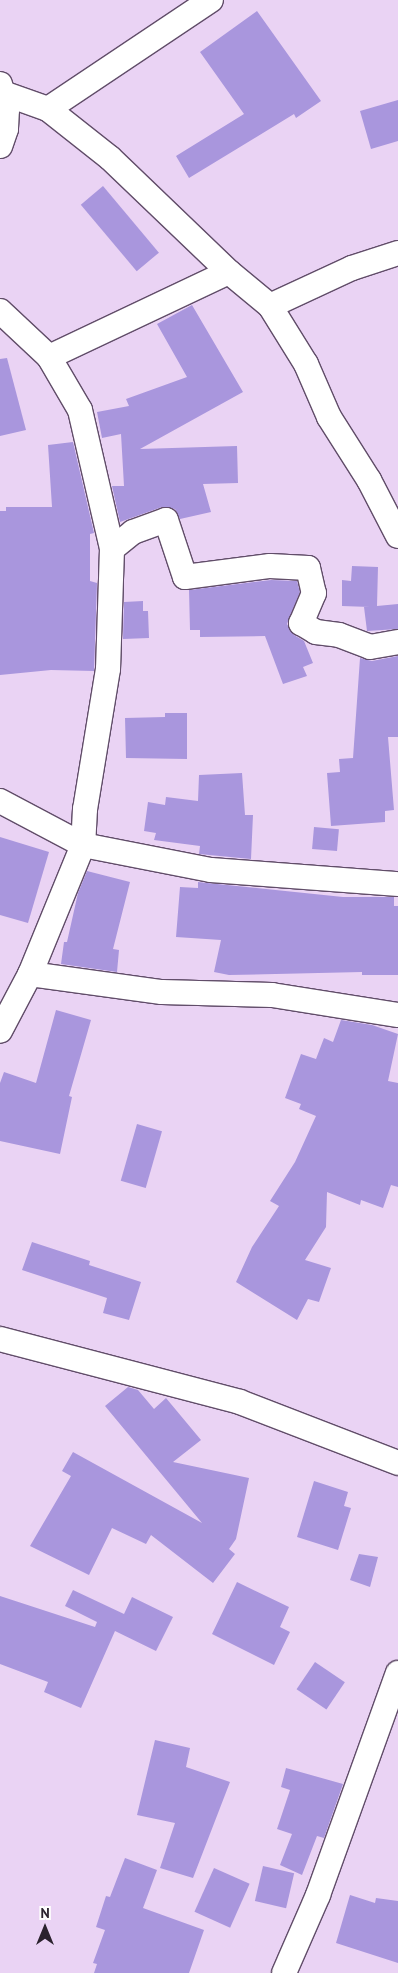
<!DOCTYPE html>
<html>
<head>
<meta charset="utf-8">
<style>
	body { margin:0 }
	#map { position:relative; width:398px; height:1973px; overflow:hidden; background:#ead3f4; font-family:"PT Sans",sans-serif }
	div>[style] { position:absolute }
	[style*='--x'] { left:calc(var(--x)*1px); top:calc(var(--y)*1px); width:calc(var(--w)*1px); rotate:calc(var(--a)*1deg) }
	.building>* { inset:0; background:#a996dd; transform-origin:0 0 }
	.roads { filter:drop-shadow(1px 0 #614d69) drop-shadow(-1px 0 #614d69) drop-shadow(0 1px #614d69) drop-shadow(0 -1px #614d69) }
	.street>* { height:24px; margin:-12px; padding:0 12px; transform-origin:12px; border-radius:12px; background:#fff }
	span { translate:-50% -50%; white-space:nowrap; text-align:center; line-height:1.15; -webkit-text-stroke:5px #fdfdfd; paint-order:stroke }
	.north { position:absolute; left:20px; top:1903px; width:50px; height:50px; -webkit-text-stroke:4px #fdfdfd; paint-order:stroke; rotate:0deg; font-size:14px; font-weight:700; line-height:20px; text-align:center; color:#2b222e }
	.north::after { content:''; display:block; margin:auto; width:18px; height:22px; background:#2b222e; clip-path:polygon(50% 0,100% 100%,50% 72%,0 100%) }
</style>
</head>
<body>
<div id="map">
	<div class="building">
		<i style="clip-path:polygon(257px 11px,321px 101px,296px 118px,294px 114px,189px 178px,176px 156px,244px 114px,200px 52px)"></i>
		<i style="clip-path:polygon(398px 100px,398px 141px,371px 149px,360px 111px)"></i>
		<i style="left:103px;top:186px;width:87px;height:29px;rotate:50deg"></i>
		<i style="clip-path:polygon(192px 305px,243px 392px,140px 449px,237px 446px,238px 483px,203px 484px,211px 512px,180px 519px,175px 509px,162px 507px,120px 522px,112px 486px,124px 486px,121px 434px,102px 438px,97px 412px,129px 406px,126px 399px,187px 377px,157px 324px)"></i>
		<i style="clip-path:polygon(7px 358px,26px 430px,0 436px,0 359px)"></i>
		<i style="clip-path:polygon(73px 442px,94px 533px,90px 534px,90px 581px,97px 583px,94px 671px,51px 670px,0 675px,0 511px,6px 511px,6px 507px,52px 507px,48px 445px)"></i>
		<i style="clip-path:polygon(352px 566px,378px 567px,377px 606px,398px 604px,398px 629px,367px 631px,364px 607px,370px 607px,342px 606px,342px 580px,351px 581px)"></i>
		<i style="clip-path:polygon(271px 580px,297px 581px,300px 592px,287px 624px,294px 635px,304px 641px,313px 663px,303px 667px,307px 676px,283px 684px,265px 636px,200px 637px,200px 630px,190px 630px,189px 590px)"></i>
		<i style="clip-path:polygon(143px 601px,143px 611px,148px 611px,149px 638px,123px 639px,124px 602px)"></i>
		<i style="clip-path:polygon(398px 656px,398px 737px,388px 737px,394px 810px,385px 811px,385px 822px,331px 826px,327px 773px,340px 772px,339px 759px,353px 758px,360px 658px,372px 661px)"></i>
		<i style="clip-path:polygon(165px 713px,187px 713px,187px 759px,126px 758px,125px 718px,165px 717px)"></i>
		<i style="clip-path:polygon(242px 773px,245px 815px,253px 815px,251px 859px,199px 854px,200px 846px,154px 840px,156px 833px,144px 831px,148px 802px,165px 805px,166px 797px,198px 801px,199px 775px)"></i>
		<i style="left:314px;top:827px;width:25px;height:22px;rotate:5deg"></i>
		<i style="clip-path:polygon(0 837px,49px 852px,28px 923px,0 915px)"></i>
		<i style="clip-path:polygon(87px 871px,130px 882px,113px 949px,119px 950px,117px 972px,61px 964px,64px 942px,67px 942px,78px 893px)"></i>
		<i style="clip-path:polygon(198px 882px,343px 897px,394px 897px,394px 906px,398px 906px,398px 975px,362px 975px,362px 972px,229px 975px,214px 972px,221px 940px,176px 937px,180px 887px,198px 888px)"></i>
		<i style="clip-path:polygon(56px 1010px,91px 1020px,69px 1096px,72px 1097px,60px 1154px,0 1141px,0 1083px,4px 1072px,36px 1083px)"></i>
		<i style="clip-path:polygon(341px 1020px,372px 1025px,398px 1034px,388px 1081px,398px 1083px,398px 1187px,391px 1185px,383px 1208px,361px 1200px,360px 1205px,327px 1192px,326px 1227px,305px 1260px,331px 1268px,319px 1302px,308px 1299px,297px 1320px,236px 1282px,252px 1247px,279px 1206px,270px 1201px,295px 1162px,316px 1116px,299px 1109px,301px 1104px,285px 1098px,301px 1054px,316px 1059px,324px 1038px,333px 1042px)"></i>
		<i style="left:137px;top:1124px;width:26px;height:59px;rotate:16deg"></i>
		<i style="clip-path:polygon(32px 1242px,90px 1261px,89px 1265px,141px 1282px,129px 1320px,103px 1313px,107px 1298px,22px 1270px)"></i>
		<i style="clip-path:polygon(128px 1387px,138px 1390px,154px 1409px,166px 1398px,201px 1440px,173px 1462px,249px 1478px,236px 1539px,229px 1549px,235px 1554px,213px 1583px,151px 1535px,146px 1544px,112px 1528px,89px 1575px,30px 1546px,71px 1476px,62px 1471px,73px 1452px,202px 1523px,105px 1406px)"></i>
		<i style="clip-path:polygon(314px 1481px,348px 1492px,344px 1506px,351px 1508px,338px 1550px,297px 1537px)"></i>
		<i style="clip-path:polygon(359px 1554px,378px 1557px,370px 1587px,350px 1580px)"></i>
		<i style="clip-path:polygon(237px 1582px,289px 1607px,280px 1627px,290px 1632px,274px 1665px,212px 1634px)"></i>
		<i style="clip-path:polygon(73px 1590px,124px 1614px,132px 1597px,173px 1617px,156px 1651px,115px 1631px,81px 1708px,44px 1692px,48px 1682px,0 1664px,0 1596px,95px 1627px,97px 1622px,65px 1606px)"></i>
		<i style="left:315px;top:1662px;width:36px;height:33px;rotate:34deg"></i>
		<i style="clip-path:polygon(155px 1740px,190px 1748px,186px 1767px,230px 1782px,193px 1878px,160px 1868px,175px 1823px,137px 1815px)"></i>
		<i style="clip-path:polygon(286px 1768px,343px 1784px,324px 1838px,317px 1836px,302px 1875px,280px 1865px,292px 1834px,277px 1829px,290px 1790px,281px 1787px)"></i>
		<i style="clip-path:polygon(125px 1858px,157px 1870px,143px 1908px,204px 1930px,189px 1973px,94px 1973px,97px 1964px,93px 1963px,105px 1930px,96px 1927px,106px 1896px,110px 1897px)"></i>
		<i style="left:263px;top:1866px;width:32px;height:36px;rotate:13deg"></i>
		<i style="left:214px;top:1868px;width:39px;height:48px;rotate:24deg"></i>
		<i style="clip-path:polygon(350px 1895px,375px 1903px,376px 1898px,398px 1901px,398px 1963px,336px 1943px)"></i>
	</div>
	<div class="roads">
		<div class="street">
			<i style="--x:0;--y:84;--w:26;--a:74"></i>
			<i style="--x:7;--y:109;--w:20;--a:93"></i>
			<i style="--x:6;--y:129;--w:18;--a:109"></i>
			<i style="--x:3;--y:93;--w:48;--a:19.6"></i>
			<i style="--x:48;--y:109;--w:79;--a:38.3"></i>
			<i style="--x:110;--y:158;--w:165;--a:43.8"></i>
			<i style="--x:229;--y:272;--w:53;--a:39.7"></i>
			<i style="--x:270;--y:306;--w:68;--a:58.2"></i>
			<i style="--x:306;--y:364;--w:58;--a:66.5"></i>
			<i style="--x:329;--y:417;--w:75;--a:57.6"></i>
			<i style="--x:369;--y:480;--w:63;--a:62.6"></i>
			<i style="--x:48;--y:109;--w:196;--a:-33.8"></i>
			<i style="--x:270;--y:306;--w:90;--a:-24.9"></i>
			<i style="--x:352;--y:268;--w:48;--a:-18.1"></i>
			<i style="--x:0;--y:311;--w:67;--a:43.2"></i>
			<i style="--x:49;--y:357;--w:61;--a:59.7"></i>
			<i style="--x:80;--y:410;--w:143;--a:77"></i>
			<i style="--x:112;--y:549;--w:120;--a:91.9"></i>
			<i style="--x:108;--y:669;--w:142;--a:99.3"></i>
			<i style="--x:85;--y:809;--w:36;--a:93"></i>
			<i style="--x:83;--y:845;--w:139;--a:112.3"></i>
			<i style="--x:30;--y:974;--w:64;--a:117.8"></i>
			<i style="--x:49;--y:357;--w:199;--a:-25.3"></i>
			<i style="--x:112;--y:549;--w:27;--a:-39"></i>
			<i style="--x:133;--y:532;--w:35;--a:-20"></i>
			<i style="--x:166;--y:520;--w:60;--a:71.6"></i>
			<i style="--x:185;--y:577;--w:86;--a:-7.4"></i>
			<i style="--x:270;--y:566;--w:38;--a:3"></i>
			<i style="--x:308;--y:568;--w:26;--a:77"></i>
			<i style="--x:314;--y:593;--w:33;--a:113"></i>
			<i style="--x:301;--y:623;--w:17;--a:31"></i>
			<i style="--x:316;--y:632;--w:23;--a:7"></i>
			<i style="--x:339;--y:635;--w:33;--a:21"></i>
			<i style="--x:370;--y:647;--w:28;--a:-10"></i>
			<i style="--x:0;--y:801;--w:94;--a:27.9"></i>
			<i style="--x:83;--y:845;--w:130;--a:11.1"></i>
			<i style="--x:211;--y:870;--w:188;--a:4.3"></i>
			<i style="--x:30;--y:974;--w:133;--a:7.8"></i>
			<i style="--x:162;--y:992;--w:110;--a:1.6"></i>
			<i style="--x:272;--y:995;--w:128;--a:9"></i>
			<i style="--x:0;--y:1339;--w:248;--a:14.7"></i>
			<i style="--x:240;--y:1402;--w:169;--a:21.1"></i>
			<i style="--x:284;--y:1973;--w:85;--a:-66.4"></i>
			<i style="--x:318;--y:1895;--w:236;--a:-70.2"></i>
		</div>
	</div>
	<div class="north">N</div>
</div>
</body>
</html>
